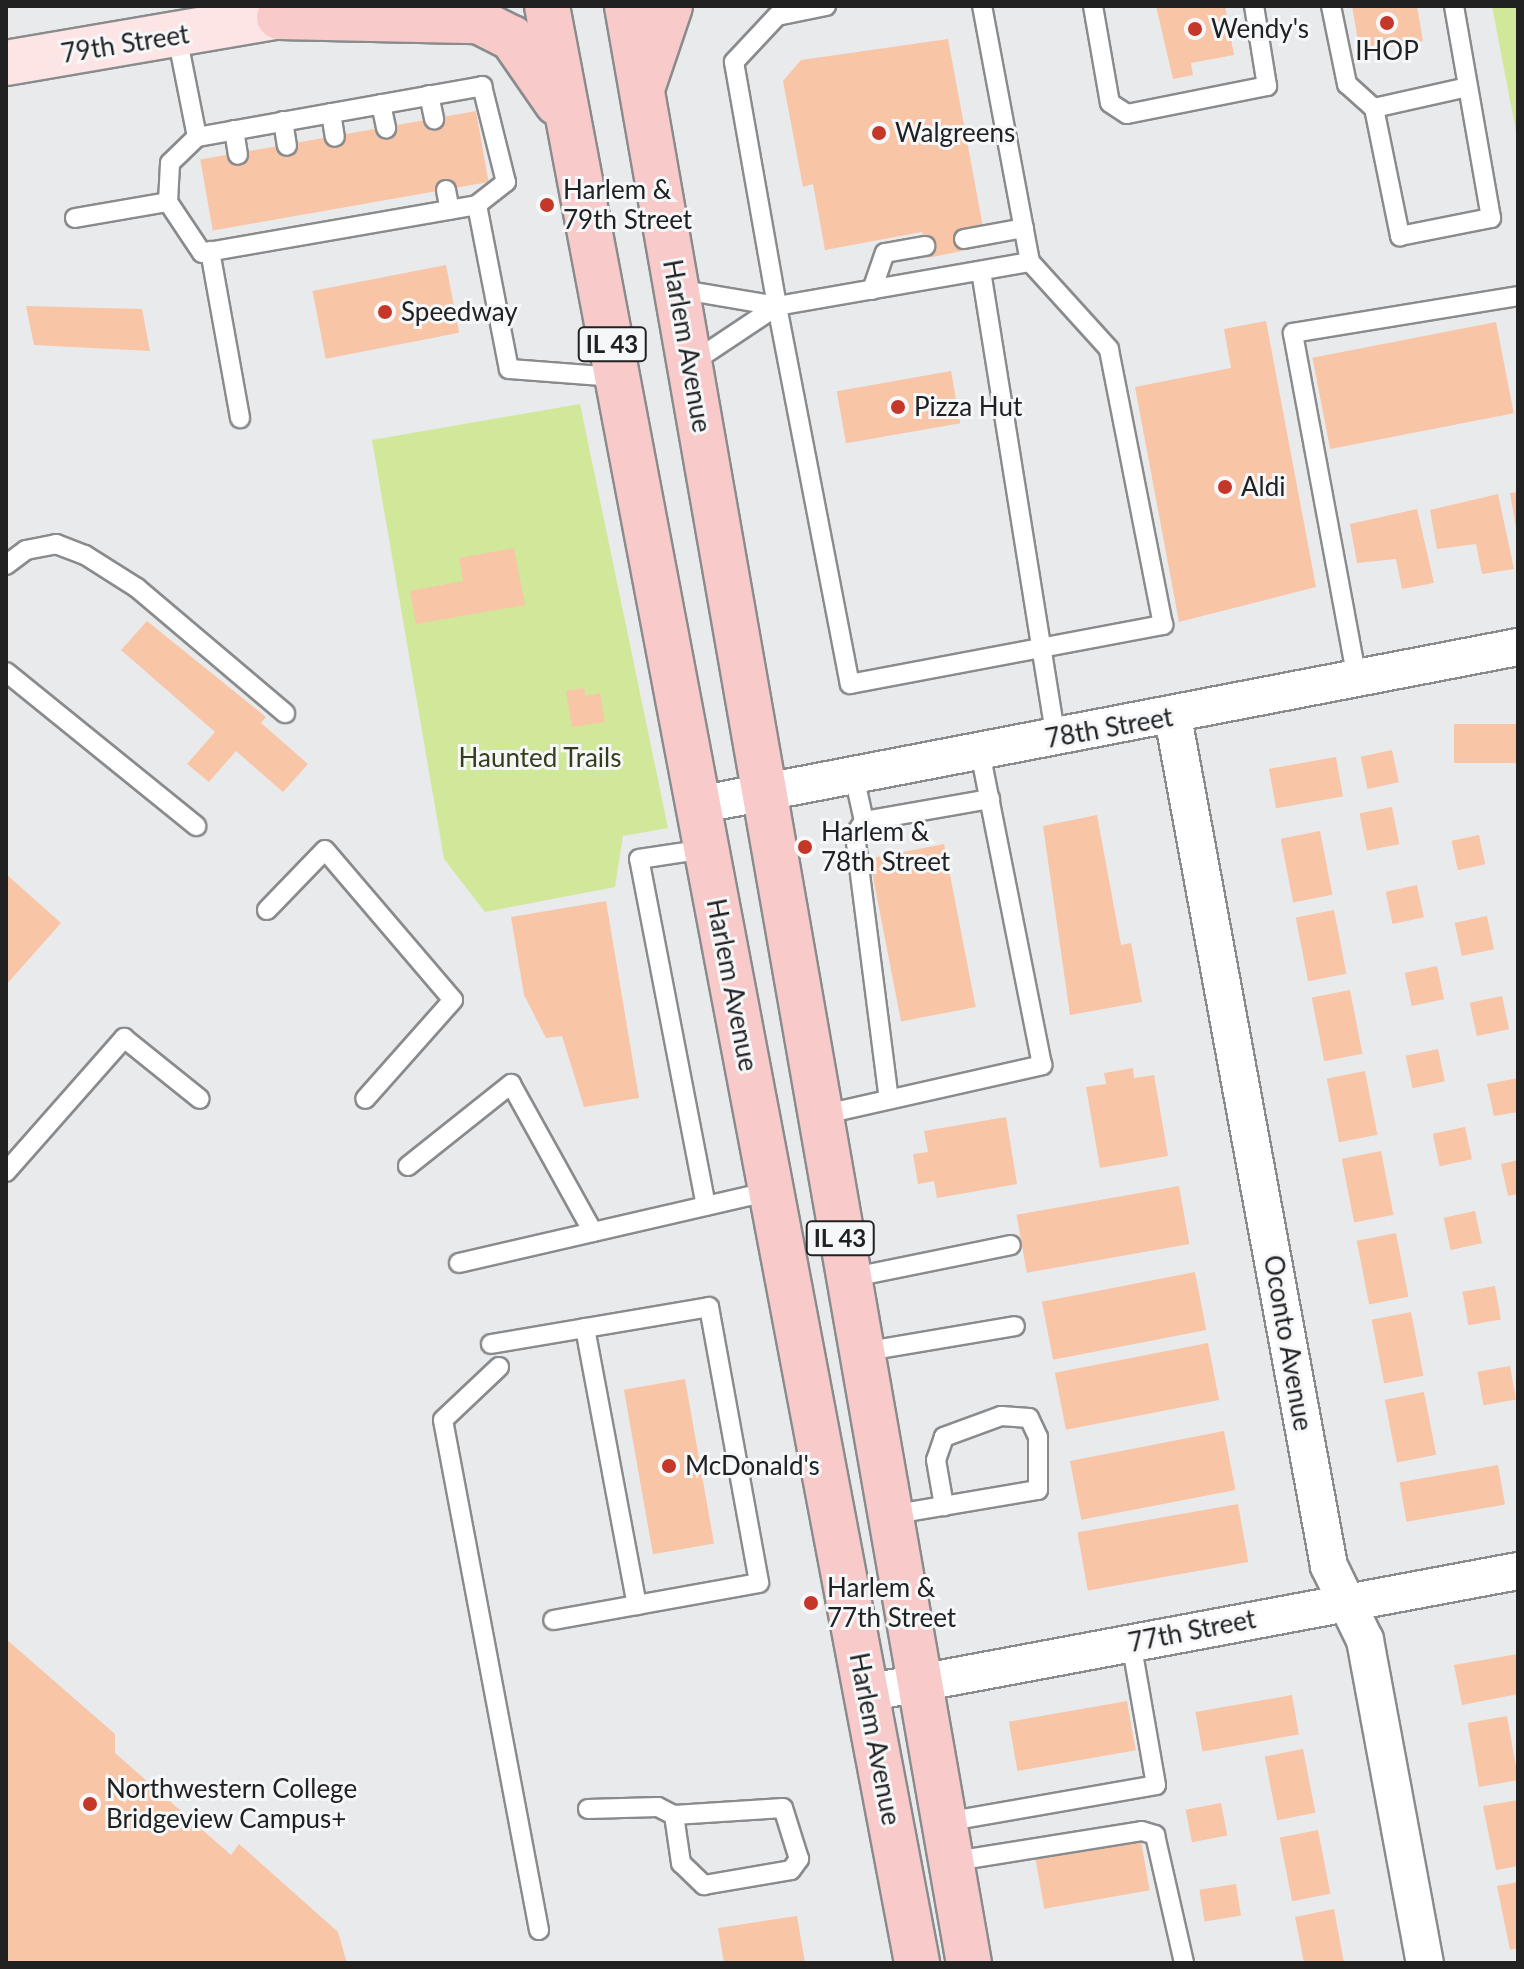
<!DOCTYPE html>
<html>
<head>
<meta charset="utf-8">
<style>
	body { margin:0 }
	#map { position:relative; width:1524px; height:1969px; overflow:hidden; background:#e9eaec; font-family:Lato,sans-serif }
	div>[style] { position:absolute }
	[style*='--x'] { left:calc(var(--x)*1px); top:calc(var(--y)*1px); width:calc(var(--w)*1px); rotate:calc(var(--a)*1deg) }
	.green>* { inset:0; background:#d1e89a }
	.building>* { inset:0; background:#f8c5a7; transform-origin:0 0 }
	.roads { filter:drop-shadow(2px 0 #8a8b8d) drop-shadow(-2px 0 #8a8b8d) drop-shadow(0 2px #8a8b8d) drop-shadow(0 -2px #8a8b8d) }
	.service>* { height:18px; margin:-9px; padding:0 9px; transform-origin:9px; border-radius:9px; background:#fff }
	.minor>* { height:36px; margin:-18px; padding:0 18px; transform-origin:18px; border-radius:18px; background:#fff }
	.secondary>* { height:44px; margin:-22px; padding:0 22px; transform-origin:22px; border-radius:22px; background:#fce5e4 }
	.primary>* { height:44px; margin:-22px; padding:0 22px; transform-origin:22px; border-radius:22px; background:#f8caca }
	.dots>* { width:22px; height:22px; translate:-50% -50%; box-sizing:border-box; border:4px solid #f6f7f9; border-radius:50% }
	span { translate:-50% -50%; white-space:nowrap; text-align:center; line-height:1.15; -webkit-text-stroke:6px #f6f7f9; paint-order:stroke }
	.shield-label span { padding:2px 6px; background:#f6f7f9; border:2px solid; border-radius:6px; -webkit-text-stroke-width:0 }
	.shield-label { font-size:24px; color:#212122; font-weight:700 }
	.poi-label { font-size:26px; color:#212122 }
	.left { translate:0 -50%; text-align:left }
	.street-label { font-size:26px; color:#212122 }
	.park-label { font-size:26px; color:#353e19 }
	.frame { position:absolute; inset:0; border:8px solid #212122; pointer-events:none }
</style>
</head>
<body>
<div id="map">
	<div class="green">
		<i style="clip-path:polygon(1492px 6px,1518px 6px,1518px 142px)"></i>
		<i style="clip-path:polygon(580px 404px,668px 828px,623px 836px,615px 887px,485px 912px,444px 859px,372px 440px)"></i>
	</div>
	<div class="building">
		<i style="clip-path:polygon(1156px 6px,1225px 6px,1234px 55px,1191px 63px,1193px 75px,1173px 79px)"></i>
		<i style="clip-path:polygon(1352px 6px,1417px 6px,1423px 41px,1360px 52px)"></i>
		<i style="clip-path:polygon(948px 39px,983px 227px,963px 231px,967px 250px,927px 258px,922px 232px,825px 250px,813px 184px,803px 187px,783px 81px,801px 60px)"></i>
		<i style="left:476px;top:111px;width:72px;height:280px;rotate:80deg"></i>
		<i style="left:446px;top:265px;width:69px;height:136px;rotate:79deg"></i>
		<i style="clip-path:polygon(26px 306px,142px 309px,150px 351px,34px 345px)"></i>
		<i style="clip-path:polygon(1266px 321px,1316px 587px,1179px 622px,1135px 387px,1231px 368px,1224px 329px)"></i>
		<i style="left:1496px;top:322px;width:93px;height:187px;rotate:79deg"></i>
		<i style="left:951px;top:371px;width:53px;height:116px;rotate:80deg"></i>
		<i style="clip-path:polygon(1518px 492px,1518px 528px,1516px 528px,1510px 493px)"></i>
		<i style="clip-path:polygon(1498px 494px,1514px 569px,1482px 574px,1476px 544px,1437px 549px,1430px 510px)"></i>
		<i style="clip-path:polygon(1417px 509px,1434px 583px,1402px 589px,1396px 559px,1357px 563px,1350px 524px)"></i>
		<i style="clip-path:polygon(514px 548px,525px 605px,416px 624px,410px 591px,463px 581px,459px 558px)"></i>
		<i style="clip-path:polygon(147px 621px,266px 717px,261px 723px,308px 764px,283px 792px,236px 751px,209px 782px,187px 764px,215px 732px,121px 650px)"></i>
		<i style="clip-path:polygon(584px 688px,585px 696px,600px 693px,605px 722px,572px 727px,566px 691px)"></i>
		<i style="left:1518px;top:724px;width:39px;height:64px;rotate:90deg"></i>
		<i style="left:1392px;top:750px;width:33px;height:32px;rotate:78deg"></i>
		<i style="left:1336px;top:757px;width:40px;height:68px;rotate:80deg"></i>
		<i style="left:1392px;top:807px;width:38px;height:33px;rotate:79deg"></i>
		<i style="clip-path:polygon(1097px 815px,1121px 945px,1131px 943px,1142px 1002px,1070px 1015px,1043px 826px)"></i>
		<i style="left:1320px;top:831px;width:65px;height:40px;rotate:79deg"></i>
		<i style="left:1479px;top:835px;width:30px;height:28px;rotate:78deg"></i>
		<i style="left:944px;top:844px;width:166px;height:76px;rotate:79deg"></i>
		<i style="clip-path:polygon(6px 874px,61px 923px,6px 985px)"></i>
		<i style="left:1417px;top:885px;width:33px;height:32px;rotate:78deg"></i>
		<i style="clip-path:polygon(606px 901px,639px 1098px,584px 1107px,562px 1036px,546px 1038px,524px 995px,511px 917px)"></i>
		<i style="left:1334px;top:910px;width:65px;height:39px;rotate:79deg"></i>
		<i style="left:1487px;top:916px;width:34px;height:33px;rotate:78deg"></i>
		<i style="left:1437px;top:966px;width:34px;height:33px;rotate:78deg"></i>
		<i style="left:1350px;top:990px;width:65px;height:39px;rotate:79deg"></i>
		<i style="left:1502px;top:996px;width:34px;height:33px;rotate:78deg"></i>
		<i style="left:1438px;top:1049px;width:33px;height:33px;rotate:78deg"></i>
		<i style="clip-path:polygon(1133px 1068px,1134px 1078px,1154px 1075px,1168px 1156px,1100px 1168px,1086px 1087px,1106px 1084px,1104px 1073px)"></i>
		<i style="left:1365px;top:1071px;width:65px;height:39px;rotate:79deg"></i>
		<i style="clip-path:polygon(1518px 1078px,1518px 1112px,1494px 1116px,1487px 1084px)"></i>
		<i style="clip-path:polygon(1006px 1117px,1017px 1184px,937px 1198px,934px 1181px,918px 1184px,913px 1154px,928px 1152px,924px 1131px)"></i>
		<i style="left:1465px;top:1127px;width:33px;height:33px;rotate:78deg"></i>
		<i style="left:1381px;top:1151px;width:65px;height:40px;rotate:79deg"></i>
		<i style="clip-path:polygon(1518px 1160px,1518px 1194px,1508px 1196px,1501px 1164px)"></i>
		<i style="left:1179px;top:1186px;width:59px;height:165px;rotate:80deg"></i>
		<i style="left:1475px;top:1211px;width:33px;height:32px;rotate:78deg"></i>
		<i style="left:1396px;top:1233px;width:65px;height:40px;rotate:79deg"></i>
		<i style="left:1195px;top:1272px;width:59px;height:156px;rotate:79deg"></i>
		<i style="left:1495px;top:1286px;width:34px;height:33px;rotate:80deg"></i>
		<i style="left:1411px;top:1312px;width:65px;height:40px;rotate:79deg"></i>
		<i style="left:1208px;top:1343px;width:58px;height:156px;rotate:79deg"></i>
		<i style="left:1510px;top:1366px;width:34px;height:33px;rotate:80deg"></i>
		<i style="left:685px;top:1379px;width:167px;height:62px;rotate:80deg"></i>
		<i style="left:1424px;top:1392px;width:64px;height:40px;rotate:79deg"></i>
		<i style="left:1224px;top:1431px;width:60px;height:157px;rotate:79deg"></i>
		<i style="left:1498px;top:1465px;width:40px;height:100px;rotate:80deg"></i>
		<i style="left:1238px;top:1504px;width:59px;height:163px;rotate:80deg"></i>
		<i style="clip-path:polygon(6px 1639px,115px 1734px,115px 1753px,231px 1855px,239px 1844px,338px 1932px,347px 1963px,6px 1963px)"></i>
		<i style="clip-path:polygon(1518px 1654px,1518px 1694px,1462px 1705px,1454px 1665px)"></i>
		<i style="left:1292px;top:1695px;width:40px;height:98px;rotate:80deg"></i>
		<i style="left:1127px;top:1701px;width:50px;height:120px;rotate:80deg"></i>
		<i style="left:1507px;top:1716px;width:65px;height:40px;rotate:80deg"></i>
		<i style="left:1303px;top:1749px;width:65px;height:39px;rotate:79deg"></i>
		<i style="clip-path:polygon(1518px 1800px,1518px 1866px,1496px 1870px,1483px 1806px)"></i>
		<i style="left:1221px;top:1803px;width:33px;height:36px;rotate:79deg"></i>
		<i style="left:1318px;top:1830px;width:65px;height:39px;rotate:79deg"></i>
		<i style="left:1141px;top:1841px;width:50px;height:107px;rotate:80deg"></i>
		<i style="clip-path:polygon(1518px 1882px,1518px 1948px,1510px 1950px,1497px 1886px)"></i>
		<i style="left:1236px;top:1884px;width:32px;height:37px;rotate:81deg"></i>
		<i style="clip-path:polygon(1334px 1909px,1344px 1963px,1304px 1963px,1295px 1917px)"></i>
		<i style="clip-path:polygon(797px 1916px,805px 1963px,724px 1963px,718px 1928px)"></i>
	</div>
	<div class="roads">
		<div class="service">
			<i style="--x:826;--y:6;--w:50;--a:168.5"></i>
			<i style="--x:777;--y:16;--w:63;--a:133.1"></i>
			<i style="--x:734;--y:62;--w:248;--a:80"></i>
			<i style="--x:777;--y:306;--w:257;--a:-9.9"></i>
			<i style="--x:1030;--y:262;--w:260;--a:-100.6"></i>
			<i style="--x:1093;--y:6;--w:98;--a:80.1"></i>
			<i style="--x:1110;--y:103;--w:20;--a:33"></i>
			<i style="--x:1127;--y:114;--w:143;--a:-11.3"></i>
			<i style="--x:1267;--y:86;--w:81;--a:-99.2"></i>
			<i style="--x:1331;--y:6;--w:80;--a:78.4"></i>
			<i style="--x:1347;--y:84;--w:36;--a:42"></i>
			<i style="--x:1374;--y:108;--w:131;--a:78.5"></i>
			<i style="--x:1400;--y:236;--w:93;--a:-11.2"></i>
			<i style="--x:1491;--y:218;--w:215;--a:-99.9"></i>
			<i style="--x:177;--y:36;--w:103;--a:78.8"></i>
			<i style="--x:197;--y:137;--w:290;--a:-10.1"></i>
			<i style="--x:482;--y:86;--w:99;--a:76"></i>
			<i style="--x:506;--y:182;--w:37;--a:142"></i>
			<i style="--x:429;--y:95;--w:25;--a:78"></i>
			<i style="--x:381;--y:104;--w:25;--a:78"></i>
			<i style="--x:1374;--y:108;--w:96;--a:-12.6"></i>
			<i style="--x:331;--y:113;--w:24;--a:81"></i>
			<i style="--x:283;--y:121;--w:25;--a:81"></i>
			<i style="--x:234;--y:130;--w:25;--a:81"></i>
			<i style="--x:446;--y:190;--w:20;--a:79"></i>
			<i style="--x:168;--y:202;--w:39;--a:-87"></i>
			<i style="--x:170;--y:163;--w:37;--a:-44"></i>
			<i style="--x:75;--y:218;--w:94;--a:-9.8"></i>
			<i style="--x:168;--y:202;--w:61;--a:56.3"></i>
			<i style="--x:202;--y:253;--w:279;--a:-9.9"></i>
			<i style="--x:477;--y:205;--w:167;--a:79"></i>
			<i style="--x:509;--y:369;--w:107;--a:4.3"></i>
			<i style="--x:964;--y:239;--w:61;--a:-10.4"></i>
			<i style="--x:210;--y:251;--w:170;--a:79.8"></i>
			<i style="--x:981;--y:271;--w:473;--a:80.9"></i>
			<i style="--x:677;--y:289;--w:101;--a:9.6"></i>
			<i style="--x:777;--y:306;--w:105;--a:146.3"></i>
			<i style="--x:872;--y:290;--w:39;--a:-71"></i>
			<i style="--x:885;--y:253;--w:41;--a:-9.9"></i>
			<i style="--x:777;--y:306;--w:385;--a:79.1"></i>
			<i style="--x:850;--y:684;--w:319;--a:-10.7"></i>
			<i style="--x:1163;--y:625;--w:281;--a:-101.1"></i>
			<i style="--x:1109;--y:349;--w:118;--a:-132.2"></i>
			<i style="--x:6;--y:565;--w:25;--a:-37"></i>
			<i style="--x:26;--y:550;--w:31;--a:-11"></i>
			<i style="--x:56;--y:544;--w:31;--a:21"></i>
			<i style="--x:85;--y:555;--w:62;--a:32.4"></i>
			<i style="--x:137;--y:588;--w:194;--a:40.2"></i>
			<i style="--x:6;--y:672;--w:245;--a:39"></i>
			<i style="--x:1357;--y:679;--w:352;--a:-100.5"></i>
			<i style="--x:1293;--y:333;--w:228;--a:-9.3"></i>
			<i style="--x:854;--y:776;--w:46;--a:77.5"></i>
			<i style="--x:864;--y:821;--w:17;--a:123"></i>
			<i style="--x:855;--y:835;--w:266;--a:82.7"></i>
			<i style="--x:864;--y:821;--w:128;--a:-9.9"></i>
			<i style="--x:267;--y:910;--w:83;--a:-46"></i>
			<i style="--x:325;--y:850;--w:197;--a:49.5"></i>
			<i style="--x:453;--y:1000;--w:132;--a:131.6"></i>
			<i style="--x:821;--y:1115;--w:227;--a:-12.7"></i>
			<i style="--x:1042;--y:1065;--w:319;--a:-101.2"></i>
			<i style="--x:408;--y:1166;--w:132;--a:-38.5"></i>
			<i style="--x:511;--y:1084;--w:169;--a:61"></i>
			<i style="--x:6;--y:1172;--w:179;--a:-48.6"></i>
			<i style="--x:124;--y:1038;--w:97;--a:38.8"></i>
			<i style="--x:706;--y:1206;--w:353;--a:-100.9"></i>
			<i style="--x:639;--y:859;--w:68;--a:-8.5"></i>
			<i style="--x:459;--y:1263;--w:320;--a:-13"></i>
			<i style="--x:849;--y:1278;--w:165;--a:-11.5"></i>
			<i style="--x:585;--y:1328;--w:282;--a:79.4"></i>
			<i style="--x:491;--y:1344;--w:221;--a:-9.6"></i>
			<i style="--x:709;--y:1307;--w:280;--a:79.7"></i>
			<i style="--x:759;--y:1583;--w:209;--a:169.8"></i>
			<i style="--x:862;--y:1352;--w:155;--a:-9.6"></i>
			<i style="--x:499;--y:1367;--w:77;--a:136.6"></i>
			<i style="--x:443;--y:1420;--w:519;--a:79.34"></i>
			<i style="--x:890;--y:1515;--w:150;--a:-9.6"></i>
			<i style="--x:1038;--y:1490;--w:53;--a:-90"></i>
			<i style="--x:1038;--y:1437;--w:21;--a:-115"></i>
			<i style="--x:1029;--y:1418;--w:28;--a:-176"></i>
			<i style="--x:1001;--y:1416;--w:61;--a:159.8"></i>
			<i style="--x:944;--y:1437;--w:24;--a:109"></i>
			<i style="--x:936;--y:1460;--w:47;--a:80.1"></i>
			<i style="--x:588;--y:1809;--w:70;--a:-1.6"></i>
			<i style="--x:658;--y:1807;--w:18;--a:27"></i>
			<i style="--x:674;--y:1815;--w:49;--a:81.7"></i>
			<i style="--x:681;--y:1863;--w:32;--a:44"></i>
			<i style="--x:704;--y:1885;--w:88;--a:-9.8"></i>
			<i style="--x:791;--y:1870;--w:14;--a:-54"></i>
			<i style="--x:799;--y:1859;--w:53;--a:-107.4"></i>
			<i style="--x:783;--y:1808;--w:109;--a:176.3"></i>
			<i style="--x:945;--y:1822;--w:214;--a:-9.9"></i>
			<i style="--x:1156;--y:1785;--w:145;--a:-99.9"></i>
			<i style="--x:949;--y:1862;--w:195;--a:-9.1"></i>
			<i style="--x:1142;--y:1831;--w:14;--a:17"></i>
			<i style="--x:1155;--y:1835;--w:131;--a:77.2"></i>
		</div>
		<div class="minor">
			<i style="--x:1173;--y:717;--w:863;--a:79.59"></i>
			<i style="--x:1329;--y:1566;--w:82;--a:64.1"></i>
			<i style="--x:1365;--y:1640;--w:329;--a:79.5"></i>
			<i style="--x:698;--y:805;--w:835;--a:-10.91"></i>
			<i style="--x:866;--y:1693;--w:663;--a:-10.6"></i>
		</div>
		<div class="secondary">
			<i style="--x:6;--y:63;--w:315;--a:-9.7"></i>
		</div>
		<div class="primary">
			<i style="--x:547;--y:6;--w:1992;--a:79.29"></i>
			<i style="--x:627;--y:6;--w:1987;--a:80.09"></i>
			<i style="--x:279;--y:17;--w:199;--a:1.2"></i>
			<i style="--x:478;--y:21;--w:38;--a:27"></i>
			<i style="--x:512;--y:38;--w:79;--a:55.3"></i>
			<i style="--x:644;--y:83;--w:81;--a:-71.3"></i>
		</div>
	</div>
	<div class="dots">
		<i style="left:1387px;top:23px;background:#c43729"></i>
		<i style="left:1195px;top:29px;background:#c43729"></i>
		<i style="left:879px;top:133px;background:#c43729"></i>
		<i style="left:547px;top:205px;background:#c43729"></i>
		<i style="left:385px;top:312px;background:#c43729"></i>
		<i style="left:898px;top:407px;background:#c43729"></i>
		<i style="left:1225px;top:487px;background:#c43729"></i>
		<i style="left:805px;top:847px;background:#c43729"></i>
		<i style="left:669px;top:1466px;background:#c43729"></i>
		<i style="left:811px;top:1603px;background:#c43729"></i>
		<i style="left:90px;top:1804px;background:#c43729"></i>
	</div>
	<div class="shield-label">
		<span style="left:612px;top:344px">IL 43</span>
		<span style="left:840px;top:1238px">IL 43</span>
	</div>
	<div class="poi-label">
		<span class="left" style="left:1211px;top:29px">Wendy's</span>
		<span style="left:1387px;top:51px">IHOP</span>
		<span class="left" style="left:895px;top:133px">Walgreens</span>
		<span class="left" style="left:563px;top:205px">Harlem &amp;<br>79th Street</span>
		<span class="left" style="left:401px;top:312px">Speedway</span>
		<span class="left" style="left:914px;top:407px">Pizza Hut</span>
		<span class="left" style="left:1241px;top:487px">Aldi</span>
		<span class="left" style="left:821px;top:847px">Harlem &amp;<br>78th Street</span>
		<span class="left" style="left:685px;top:1466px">McDonald's</span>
		<span class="left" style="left:827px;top:1603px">Harlem &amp;<br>77th Street</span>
		<span class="left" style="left:106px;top:1804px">Northwestern College<br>Bridgeview Campus+</span>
	</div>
	<div class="street-label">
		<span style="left:125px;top:44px;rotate:-9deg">79th Street</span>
		<span style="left:687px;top:346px;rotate:80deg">Harlem Avenue</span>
		<span style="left:1109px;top:728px;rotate:-10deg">78th Street</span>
		<span style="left:732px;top:985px;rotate:79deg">Harlem Avenue</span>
		<span style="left:1288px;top:1343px;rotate:80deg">Oconto Avenue</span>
		<span style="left:1192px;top:1631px;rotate:-11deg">77th Street</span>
		<span style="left:875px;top:1739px;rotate:79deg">Harlem Avenue</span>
	</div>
	<div class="park-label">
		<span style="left:540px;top:758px">Haunted Trails</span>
	</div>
	<div class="frame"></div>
</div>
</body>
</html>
